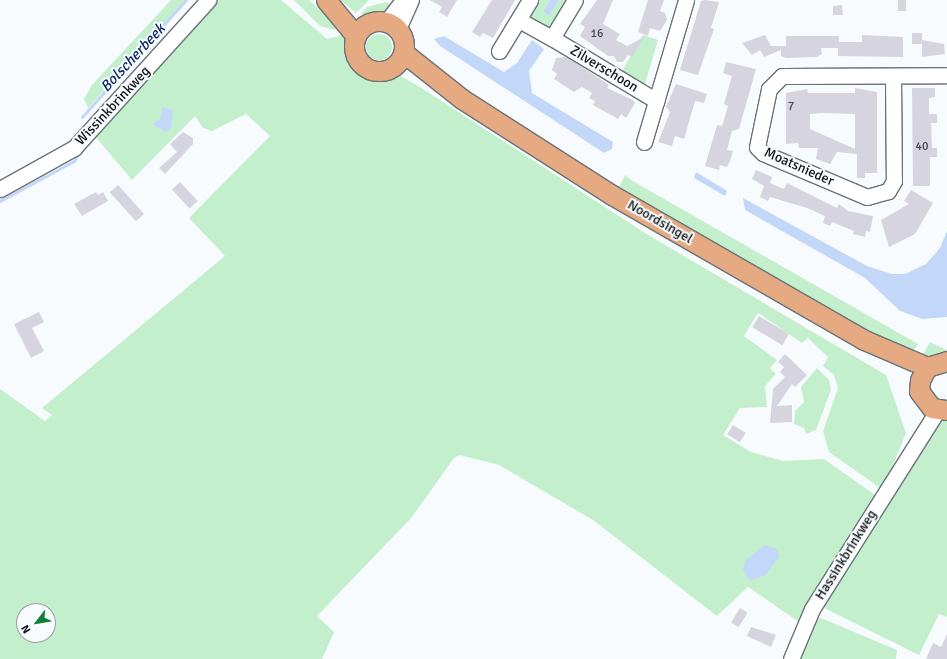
<!DOCTYPE html>
<html>
<head>
<meta charset="utf-8">
<style>
	body { margin:0 }
	#map { position:relative; width:947px; height:659px; overflow:hidden; background:#f7fbfe; font-family:Signika,sans-serif }
	div>[style] { position:absolute }
	[style*='--x'] { left:calc(var(--x)*1px); top:calc(var(--y)*1px); width:calc(var(--w)*1px); rotate:calc(var(--a)*1deg) }
	.green>* { inset:0; background:#c3efcd }
	.round { border-radius:50% }
	.water>* { inset:0; background:#c3d7f9 }
	.stream>* { height:3px; margin:-1.5px; padding:0 1.5px; transform-origin:1.5px; border-radius:1.5px; background:#c3d7f9 }
	.building>* { inset:0; background:#d6d4df; transform-origin:0 0 }
	.roads { filter:drop-shadow(1px 0 #6a7279) drop-shadow(-1px 0 #6a7279) drop-shadow(0 1px #6a7279) drop-shadow(0 -1px #6a7279) }
	.minor>* { height:15px; margin:-7.5px; padding:0 7.5px; transform-origin:7.5px; border-radius:7.5px; background:#fff }
	.major>* { height:19px; margin:-9.5px; padding:0 9.5px; transform-origin:9.5px; border-radius:9.5px; background:#e5aa82 }
	.major>.ring { margin:-9.5px; padding:0; box-sizing:content-box; background:none; border:19px solid #e5aa82; border-radius:50% }
	span { translate:-50% -50%; white-space:nowrap; text-align:center; line-height:1.15; -webkit-text-stroke:4px #f7fbfe; paint-order:stroke }
	.number-label { font-size:12px; color:#424449 }
	.number-label span { -webkit-text-stroke-width:0 }
	.street-label { font-size:14px; color:#111417 }
	.water-label { font-size:15px; color:#0b2a6a; font-style:italic }
	.north { position:absolute; left:16px; top:603px; width:40px; height:40px; box-sizing:border-box; background:#f7fbfe; border:1px solid #9b9fa2; border-radius:50%; rotate:239deg; font-size:11px; font-weight:700; line-height:16px; text-align:center; color:#111417 }
	.north::after { content:''; display:block; margin:auto; width:14px; height:18px; background:#118037; clip-path:polygon(50% 0,100% 100%,50% 72%,0 100%) }
</style>
</head>
<body>
<div id="map">
	<div class="green">
		<i style="clip-path:polygon(171px 0,186px 0,88px 108px,84px 99px,92px 85px)"></i>
		<i style="clip-path:polygon(evenodd,213px 0,281px 0,327px 39px,347px 34px,351px 55px,360px 70px,399px 75px,420px 87px,645px 233px,886px 375px,906px 433px,883px 490px,829px 452px,823px 431px,838px 388px,834px 375px,823px 366px,828px 357px,808px 338px,802px 343px,758px 313px,744px 336px,777px 360px,770px 368px,776px 374px,765px 386px,767px 407px,740px 408px,723px 435px,751px 452px,783px 461px,824px 459px,878px 497px,860px 526px,855px 525px,799px 622px,748px 587px,717px 616px,593px 520px,499px 465px,460px 455px,454px 458px,412px 517px,317px 616px,334px 632px,322px 659px,0 659px,0 389px,45px 421px,52px 415px,42px 408px,225px 256px,189px 218px,270px 136px,246px 114px,212px 131px,203px 128px,195px 116px,132px 180px,94px 135px,213px 0,24px 611px,48px 611px,48px 635px,24px 635px,24px 611px)"></i>
		<i style="clip-path:polygon(294px 0,309px 0,341px 28px,333px 30px,320px 26px)"></i>
		<i style="clip-path:polygon(340px 0,369px 0,356px 13px)"></i>
		<i style="clip-path:polygon(535px 0,550px 0,543px 11px,549px 16px,559px 0,567px 0,549px 27px,526px 15px)"></i>
		<i style="clip-path:polygon(386px 2px,394px 6px,387px 12px,373px 17px,361px 14px,367px 7px)"></i>
		<i class="round" style="left:366px;top:34px;width:26px;height:26px"></i>
		<i style="clip-path:polygon(643px 35px,658px 40px,645px 84px,622px 71px)"></i>
		<i style="clip-path:polygon(625px 175px,631px 180px,918px 344px,910px 356px,618px 189px)"></i>
		<i style="clip-path:polygon(930px 342px,947px 350px,947px 354px,920px 360px)"></i>
		<i style="clip-path:polygon(817px 368px,829px 380px,831px 390px,816px 430px,806px 434px,804px 428px,794px 424px,795px 411px,804px 402px,801px 387px)"></i>
		<i style="clip-path:polygon(947px 416px,947px 617px,939px 614px,919px 655px,822px 607px,933px 422px)"></i>
		<i style="clip-path:polygon(821px 618px,897px 650px,896px 659px,796px 659px,816px 619px)"></i>
	</div>
	<div class="water">
		<i style="clip-path:polygon(550px 0,559px 0,549px 16px,543px 11px)"></i>
		<i style="clip-path:polygon(444px 36px,504px 72px,517px 63px,532px 40px,544px 49px,529px 71px,532px 93px,613px 142px,612px 149px,604px 153px,440px 46px,434px 39px)"></i>
		<i style="clip-path:polygon(162px 107px,173px 110px,171px 128px,166px 132px,152px 124px,161px 118px)"></i>
		<i style="clip-path:polygon(696px 172px,727px 191px,725px 196px,694px 178px)"></i>
		<i style="clip-path:polygon(743px 198px,867px 266px,892px 274px,905px 274px,926px 264px,940px 248px,947px 231px,947px 317px,922px 319px,900px 311px,865px 278px,745px 210px)"></i>
		<i style="clip-path:polygon(764px 545px,777px 549px,779px 557px,765px 575px,750px 581px,743px 570px,745px 561px)"></i>
	</div>
	<div class="stream">
		<i style="--x:82;--y:117;--w:157;--a:-48.4"></i>
		<i style="--x:0;--y:201;--w:84;--a:-28.4"></i>
		<i style="--x:74;--y:161;--w:12;--a:-59"></i>
	</div>
	<div class="building">
		<i style="clip-path:polygon(430px 0,457px 0,447px 17px,439px 12px,442px 7px)"></i>
		<i style="clip-path:polygon(492px 0,515px 0,493px 38px,483px 33px,480px 37px,472px 32px)"></i>
		<i style="clip-path:polygon(597px 0,613px 0,603px 24px,620px 34px,616px 40px,627px 46px,644px 37px,632px 57px,628px 55px,623px 62px,617px 62px,614px 56px,608px 56px,580px 36px,585px 27px,580px 24px)"></i>
		<i style="clip-path:polygon(648px 0,664px 0,660px 11px,665px 13px,667px 20px,660px 31px,650px 28px,648px 36px,638px 32px)"></i>
		<i style="clip-path:polygon(705px 0,719px 2px,711px 28px,714px 29px,698px 75px,680px 70px,701px 1px)"></i>
		<i style="left:898px;top:0;width:8px;height:11px"></i>
		<i style="clip-path:polygon(842px 5px,843px 15px,833px 15px,833px 6px)"></i>
		<i style="clip-path:polygon(912px 33px,922px 33px,922px 40px,944px 44px,945px 54px,922px 57px,922px 44px,912px 44px)"></i>
		<i style="clip-path:polygon(765px 35px,771px 46px,786px 46px,786px 36px,839px 36px,839px 42px,862px 42px,862px 35px,903px 37px,903px 57px,838px 56px,838px 48px,821px 48px,822px 54px,817px 57px,786px 58px,781px 56px,781px 50px,764px 57px,760px 50px,752px 55px,742px 43px)"></i>
		<i style="clip-path:polygon(567px 57px,609px 85px,607px 88px,633px 100px,635px 103px,626px 118px,621px 114px,618px 119px,593px 105px,595px 101px,589px 98px,592px 93px,582px 87px,574px 92px,554px 79px,557px 74px,552px 70px,556px 58px)"></i>
		<i style="clip-path:polygon(726px 62px,756px 69px,739px 129px,732px 131px,727px 150px,733px 151px,730px 161px,727px 167px,720px 165px,719px 170px,705px 166px,717px 125px,722px 126px,728px 106px,724px 104px,732px 76px,723px 73px)"></i>
		<i style="clip-path:polygon(676px 84px,707px 94px,704px 103px,695px 101px,684px 139px,675px 136px,672px 146px,658px 142px,670px 112px,666px 107px)"></i>
		<i style="clip-path:polygon(evenodd,855px 88px,877px 92px,877px 173px,865px 173px,865px 178px,857px 178px,857px 154px,837px 152px,830px 164px,816px 159px,818px 148px,799px 148px,798px 143px,786px 144px,786px 93px,807px 89px,808px 93px,855px 93px,855px 88px,822px 113px,855px 114px,855px 149px,810px 129px,810px 114px,822px 113px)"></i>
		<i style="clip-path:polygon(912px 88px,935px 88px,935px 97px,929px 98px,929px 114px,937px 114px,937px 123px,931px 123px,932px 148px,937px 148px,937px 157px,930px 157px,930px 186px,913px 186px)"></i>
		<i style="clip-path:polygon(183px 132px,193px 138px,193px 144px,165px 174px,159px 168px,177px 152px,170px 144px)"></i>
		<i style="clip-path:polygon(756px 170px,772px 177px,770px 183px,784px 189px,787px 183px,837px 208px,839px 204px,848px 211px,873px 216px,870px 232px,866px 231px,865px 237px,853px 234px,854px 231px,832px 222px,830px 226px,823px 223px,825px 216px,807px 208px,770px 197px,768px 201px,760px 197px,764px 186px,752px 179px)"></i>
		<i style="left:180px;top:182px;width:26px;height:11px;rotate:47deg"></i>
		<i style="left:118px;top:185px;width:39px;height:11px;rotate:48deg"></i>
		<i style="clip-path:polygon(911px 190px,933px 203px,915px 234px,889px 247px,881px 220px,909px 204px,904px 201px)"></i>
		<i style="clip-path:polygon(96px 192px,98px 195px,103px 192px,108px 201px,82px 216px,74px 204px)"></i>
		<i style="clip-path:polygon(39px 312px,44px 322px,32px 328px,44px 351px,31px 358px,14px 324px)"></i>
		<i style="left:759px;top:316px;width:35px;height:13px;rotate:31deg"></i>
		<i style="clip-path:polygon(785px 354px,807px 375px,795px 387px,792px 384px,777px 406px,792px 405px,792px 422px,770px 423px,773px 389px,785px 377px,780px 372px,784px 367px,778px 362px)"></i>
		<i style="left:733px;top:425px;width:15px;height:11px;rotate:32deg"></i>
		<i style="left:740px;top:608px;width:9px;height:17px;rotate:32deg"></i>
		<i style="clip-path:polygon(751px 627px,776px 635px,771px 647px,747px 636px)"></i>
		<i style="clip-path:polygon(947px 634px,947px 659px,926px 659px,933px 643px,941px 647px)"></i>
	</div>
	<div class="roads">
		<div class="minor">
			<i style="--x:519;--y:20;--w:38;--a:29"></i>
			<i style="--x:552;--y:38;--w:44;--a:-58.8"></i>
			<i style="--x:386;--y:22;--w:28;--a:-52"></i>
			<i style="--x:398;--y:29;--w:32;--a:-66"></i>
			<i style="--x:552;--y:38;--w:122;--a:31"></i>
			<i style="--x:499;--y:51;--w:60;--a:-58.7"></i>
			<i style="--x:893;--y:76;--w:105;--a:89.5"></i>
			<i style="--x:894;--y:181;--w:12;--a:121"></i>
			<i style="--x:888;--y:191;--w:22;--a:164"></i>
			<i style="--x:867;--y:197;--w:113;--a:-157.1"></i>
			<i style="--x:763;--y:153;--w:8;--a:-135"></i>
			<i style="--x:757;--y:147;--w:59;--a:-78.3"></i>
			<i style="--x:769;--y:89;--w:18;--a:-45"></i>
			<i style="--x:782;--y:76;--w:165;--a:-0.3"></i>
			<i style="--x:644;--y:142;--w:148;--a:-73.5"></i>
			<i style="--x:0;--y:189;--w:85;--a:-29"></i>
			<i style="--x:74;--y:148;--w:200;--a:-47.8"></i>
			<i style="--x:791;--y:659;--w:54;--a:-67.2"></i>
			<i style="--x:812;--y:609;--w:236;--a:-57.7"></i>
		</div>
		<div class="major">
			<i style="--x:326;--y:0;--w:47;--a:50.2"></i>
			<i class="ring" style="left:354px;top:21px;width:31px;height:31px"></i>
			<i style="--x:404;--y:53;--w:74;--a:38.4"></i>
			<i style="--x:462;--y:99;--w:178;--a:32.6"></i>
			<i style="--x:612;--y:195;--w:289;--a:29.9"></i>
			<i style="--x:862;--y:339;--w:71;--a:23.3"></i>
			<i style="--x:947;--y:361;--w:21;--a:163"></i>
			<i style="--x:927;--y:367;--w:15;--a:118"></i>
			<i style="--x:920;--y:380;--w:11;--a:95"></i>
			<i style="--x:919;--y:391;--w:21;--a:53"></i>
			<i style="--x:932;--y:408;--w:15;--a:8"></i>
		</div>
	</div>
	<div class="number-label">
		<span style="left:597px;top:34px">16</span>
		<span style="left:791px;top:107px">7</span>
		<span style="left:922px;top:147px">40</span>
	</div>
	<div class="street-label">
		<span style="left:604px;top:69px;rotate:31deg">Zilverschoon</span>
		<span style="left:113px;top:106px;rotate:-47deg">Wissinkbrinkweg</span>
		<span style="left:799px;top:167px;rotate:24deg">Moatsnieder</span>
		<span style="left:660px;top:222px;rotate:30deg">Noordsingel</span>
		<span style="left:846px;top:555px;rotate:-58deg">Hassinkbrinkweg</span>
	</div>
	<div class="water-label">
		<span style="left:133px;top:58px;rotate:-47deg">Bolscherbeek</span>
	</div>
	<div class="north">N</div>
</div>
</body>
</html>
